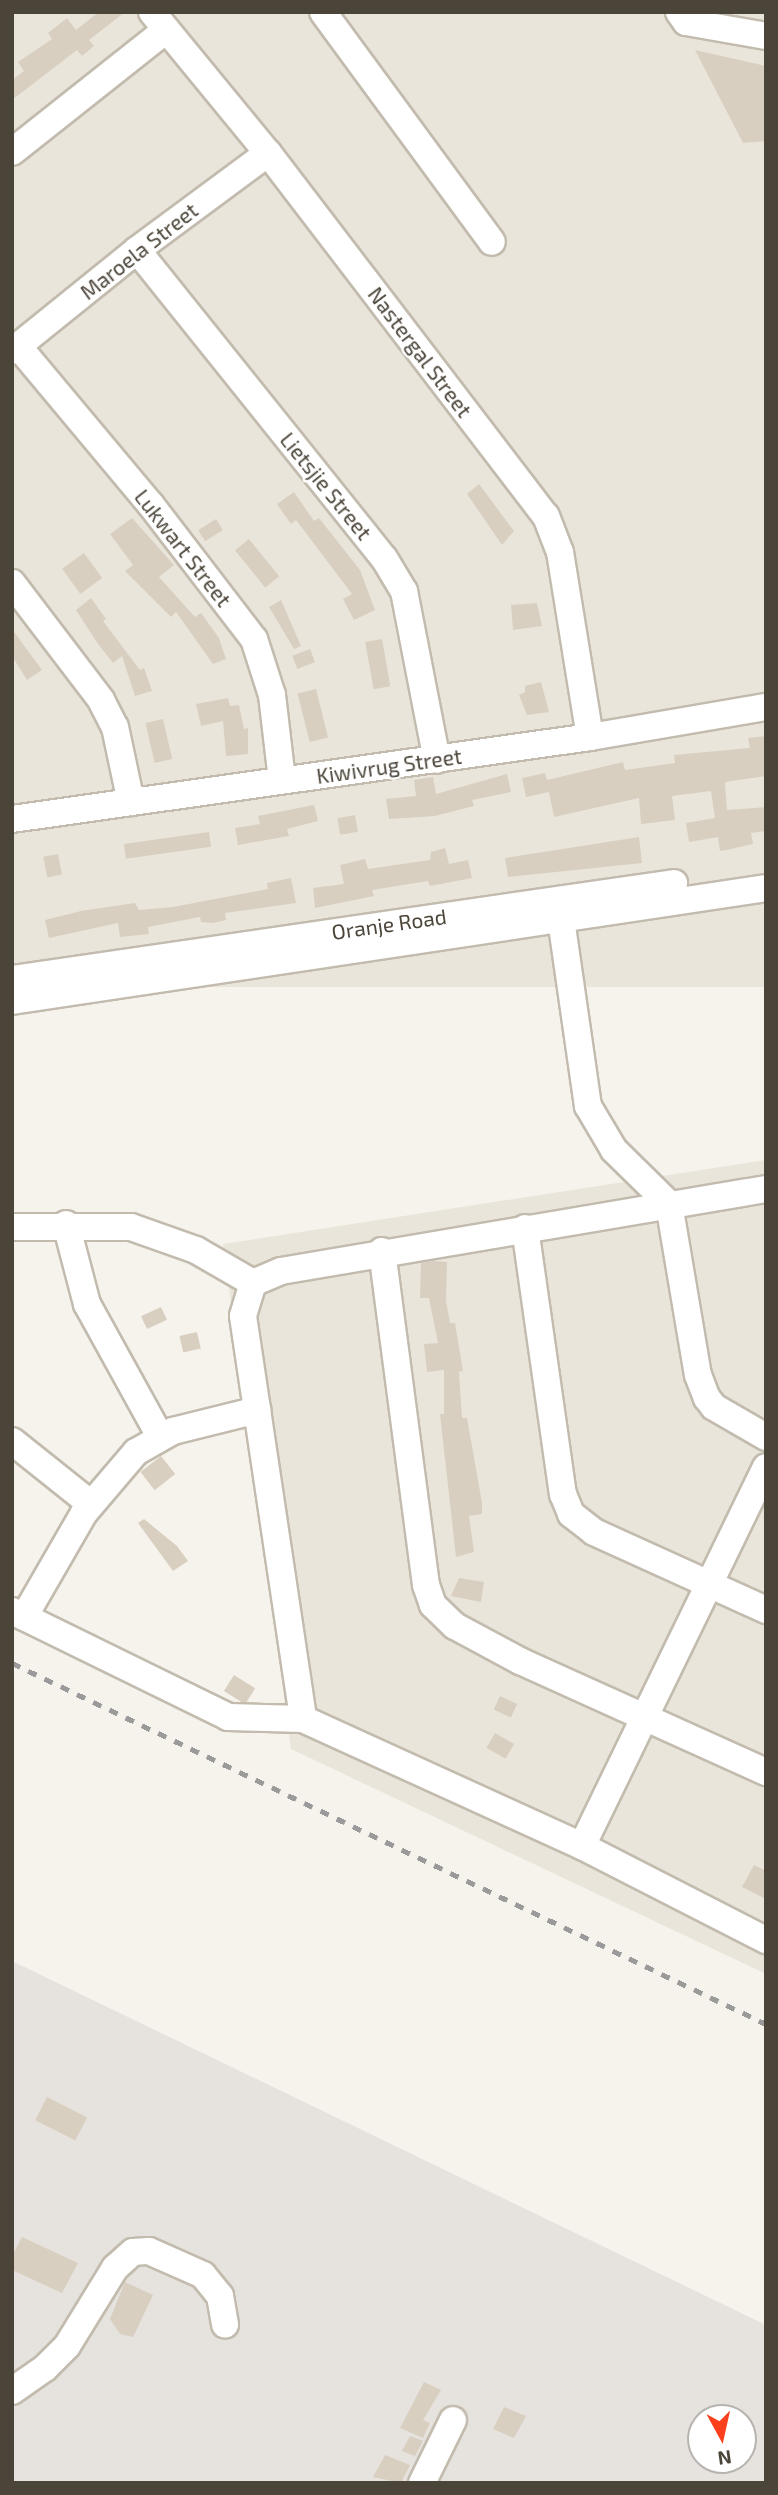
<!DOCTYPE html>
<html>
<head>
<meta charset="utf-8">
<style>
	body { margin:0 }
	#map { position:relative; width:778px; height:2495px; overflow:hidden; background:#f6f3ec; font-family:"Exo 2",sans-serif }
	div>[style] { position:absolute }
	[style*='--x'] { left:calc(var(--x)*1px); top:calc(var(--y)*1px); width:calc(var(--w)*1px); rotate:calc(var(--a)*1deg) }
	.residential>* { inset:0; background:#eae5da; transform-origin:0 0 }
	.industrial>* { inset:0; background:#e6e2dd }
	.building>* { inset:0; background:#d8cfc1; transform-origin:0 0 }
	.roads { filter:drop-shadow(2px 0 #c2bbae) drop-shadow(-2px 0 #c2bbae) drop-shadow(0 2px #c2bbae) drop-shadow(0 -2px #c2bbae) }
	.minor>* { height:26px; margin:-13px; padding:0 13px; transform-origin:13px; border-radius:13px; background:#fff }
	.rail>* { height:5px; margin-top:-2.5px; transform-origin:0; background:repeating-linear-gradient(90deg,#9a9a9a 0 9px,transparent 0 18px) }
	span { translate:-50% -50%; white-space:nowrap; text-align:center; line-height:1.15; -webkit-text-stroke:5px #fff; paint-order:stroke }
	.street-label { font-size:21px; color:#4b4439 }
	.frame { position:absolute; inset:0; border:14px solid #4b4439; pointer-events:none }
	.north { position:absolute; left:687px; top:2404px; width:70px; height:70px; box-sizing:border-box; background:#fff; border:2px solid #b7b4b0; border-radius:50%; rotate:172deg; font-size:19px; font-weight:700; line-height:28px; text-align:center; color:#4b4439 }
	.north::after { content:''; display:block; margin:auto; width:24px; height:32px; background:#fc3f1d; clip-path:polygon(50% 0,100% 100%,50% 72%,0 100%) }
</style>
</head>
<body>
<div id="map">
	<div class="residential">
		<i style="left:12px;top:12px;width:754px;height:975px"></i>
		<i style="clip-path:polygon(766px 1160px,766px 1974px,291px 1749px,223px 1244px)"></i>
	</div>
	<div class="industrial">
		<i style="clip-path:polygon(evenodd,12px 1961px,766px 2325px,766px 2483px,12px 2483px,12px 1961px,701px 2418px,743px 2418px,743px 2460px,701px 2460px,701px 2418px)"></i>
	</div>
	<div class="building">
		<i style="clip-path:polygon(99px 12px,125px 12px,89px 40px,94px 46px,82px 56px,77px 50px,12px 100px,12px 80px,24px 71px,18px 62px,52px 39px,48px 33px,67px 18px,76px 30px)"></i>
		<i style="clip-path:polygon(695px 50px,766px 66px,766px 141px,743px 143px)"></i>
		<i style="clip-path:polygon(479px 484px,514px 531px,502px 545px,467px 494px)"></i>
		<i style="clip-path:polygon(294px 492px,314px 521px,319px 518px,360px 570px,375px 610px,354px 620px,343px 599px,352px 594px,296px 520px,291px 524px,277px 504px)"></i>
		<i style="clip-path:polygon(132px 518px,174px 565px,159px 577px,195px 617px,201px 613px,219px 638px,226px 659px,213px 664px,176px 612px,171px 617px,125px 571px,133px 565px,110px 534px)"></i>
		<i style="left:216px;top:519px;width:13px;height:21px;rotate:58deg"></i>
		<i style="left:249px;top:539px;width:48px;height:18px;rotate:51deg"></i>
		<i style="left:84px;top:553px;width:31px;height:27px;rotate:54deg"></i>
		<i style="clip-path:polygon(91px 598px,106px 619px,103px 621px,140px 670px,144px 668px,152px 691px,135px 696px,122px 656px,113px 663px,98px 644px,76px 610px)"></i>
		<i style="clip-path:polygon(281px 600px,301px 646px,294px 649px,269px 607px)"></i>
		<i style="clip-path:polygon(537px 603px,542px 626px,513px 630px,511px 605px)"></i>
		<i style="clip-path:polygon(12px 629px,42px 670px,27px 680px,12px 656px)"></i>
		<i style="left:382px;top:639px;width:48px;height:17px;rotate:80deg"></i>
		<i style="left:310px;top:649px;width:14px;height:19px;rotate:69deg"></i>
		<i style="clip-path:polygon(541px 682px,549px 712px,527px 715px,519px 695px,525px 692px,525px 686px)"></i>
		<i style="left:316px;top:689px;width:50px;height:19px;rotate:76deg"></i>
		<i style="clip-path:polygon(228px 698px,230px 706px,239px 705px,244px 729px,248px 728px,248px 754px,226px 756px,223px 721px,201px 726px,196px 704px)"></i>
		<i style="left:163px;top:719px;width:41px;height:18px;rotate:77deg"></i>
		<i style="clip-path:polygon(766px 736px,766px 776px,725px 782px,727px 810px,766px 807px,766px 831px,751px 833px,753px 844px,731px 849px,720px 851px,718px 837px,689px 842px,686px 823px,715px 818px,711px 791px,672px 796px,675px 820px,641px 824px,639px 798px,554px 817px,549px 792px,526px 797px,522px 778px,545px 773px,547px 780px,623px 762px,625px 770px,675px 763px,674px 755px,750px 748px,748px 738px)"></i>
		<i style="clip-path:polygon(507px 774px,511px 792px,472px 800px,474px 806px,435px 816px,389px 819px,386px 799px,416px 796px,414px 780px,433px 777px,436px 794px)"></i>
		<i style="clip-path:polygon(314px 805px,318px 821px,287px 829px,289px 836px,238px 845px,235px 828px,260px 824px,258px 816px)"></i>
		<i style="left:355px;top:815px;width:17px;height:18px;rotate:80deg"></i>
		<i style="left:209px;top:832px;width:15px;height:86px;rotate:82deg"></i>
		<i style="clip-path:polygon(639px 837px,642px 863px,508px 877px,505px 858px)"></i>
		<i style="clip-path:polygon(445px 848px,449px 864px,468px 860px,472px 878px,430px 886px,428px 881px,372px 890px,374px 896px,315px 908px,313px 888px,344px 884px,340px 865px,365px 859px,368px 869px,430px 860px,431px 852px)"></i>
		<i style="left:58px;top:854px;width:21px;height:15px;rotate:79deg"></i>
		<i style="clip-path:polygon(291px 878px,296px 903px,225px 913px,226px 920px,213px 923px,201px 922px,200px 917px,148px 927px,149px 934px,120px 937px,118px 923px,49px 938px,45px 920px,81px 911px,135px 903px,139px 910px,173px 907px,268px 889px,267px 883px)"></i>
		<i style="clip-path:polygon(433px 1261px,447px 1262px,446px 1301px,450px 1323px,455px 1323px,463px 1371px,459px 1372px,462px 1418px,467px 1418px,482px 1503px,482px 1514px,469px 1516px,474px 1552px,456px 1557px,440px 1414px,444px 1414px,444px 1370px,427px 1372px,424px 1344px,438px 1343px,429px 1298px,420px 1298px,421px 1263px)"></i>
		<i style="left:161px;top:1307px;width:14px;height:22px;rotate:65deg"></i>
		<i style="left:197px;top:1332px;width:17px;height:18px;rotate:77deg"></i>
		<i style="left:161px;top:1456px;width:23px;height:26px;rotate:52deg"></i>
		<i style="clip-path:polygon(144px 1519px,177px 1546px,188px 1561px,173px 1571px,138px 1523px)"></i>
		<i style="clip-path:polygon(459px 1578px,484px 1582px,481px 1602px,451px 1596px)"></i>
		<i style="left:234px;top:1675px;width:25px;height:19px;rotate:32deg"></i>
		<i style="left:500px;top:1696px;width:19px;height:15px;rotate:25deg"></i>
		<i style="left:495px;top:1733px;width:22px;height:17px;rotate:30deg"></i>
		<i style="clip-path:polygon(754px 1865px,766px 1871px,766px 1899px,742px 1887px)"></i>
		<i style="left:47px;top:2097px;width:45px;height:26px;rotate:27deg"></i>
		<i style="clip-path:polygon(22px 2237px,78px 2263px,62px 2293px,12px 2270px,12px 2256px)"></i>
		<i style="clip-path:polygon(125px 2282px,153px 2295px,133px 2337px,120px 2334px,110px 2319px)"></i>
		<i style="clip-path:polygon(424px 2382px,441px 2390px,423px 2420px,430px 2423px,423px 2438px,400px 2428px)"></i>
		<i style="clip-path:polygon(504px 2407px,526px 2416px,514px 2438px,493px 2429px)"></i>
		<i style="clip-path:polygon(410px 2436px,423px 2441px,415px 2456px,402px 2451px)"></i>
		<i style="clip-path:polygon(385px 2455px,410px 2465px,401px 2483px,373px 2477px)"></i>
	</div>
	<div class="roads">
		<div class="minor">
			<i style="--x:152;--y:12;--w:183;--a:50.6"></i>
			<i style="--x:268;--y:153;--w:457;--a:52.6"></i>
			<i style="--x:546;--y:516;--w:39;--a:69"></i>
			<i style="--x:560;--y:552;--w:187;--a:80.8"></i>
			<i style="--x:323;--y:12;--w:285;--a:53.7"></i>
			<i style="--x:679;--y:12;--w:12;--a:55"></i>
			<i style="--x:686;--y:22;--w:81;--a:9.9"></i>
			<i style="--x:12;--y:152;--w:196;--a:-38.4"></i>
			<i style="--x:137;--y:250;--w:395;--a:51.3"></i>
			<i style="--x:384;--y:558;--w:39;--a:59"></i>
			<i style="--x:404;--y:591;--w:172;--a:79"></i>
			<i style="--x:18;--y:346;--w:207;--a:50.1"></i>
			<i style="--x:151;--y:505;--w:169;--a:52.5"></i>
			<i style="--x:254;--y:639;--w:59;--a:72.2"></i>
			<i style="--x:272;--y:695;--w:86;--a:83.3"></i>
			<i style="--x:12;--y:351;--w:161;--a:-38.9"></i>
			<i style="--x:137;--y:250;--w:163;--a:-36.5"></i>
			<i style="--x:12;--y:583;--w:147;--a:52.7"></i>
			<i style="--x:101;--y:700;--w:30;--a:63"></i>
			<i style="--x:115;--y:727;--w:77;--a:78"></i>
			<i style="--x:12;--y:819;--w:584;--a:-8.07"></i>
			<i style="--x:590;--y:737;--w:179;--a:-9.7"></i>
			<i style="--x:561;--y:919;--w:189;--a:81.8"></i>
			<i style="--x:588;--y:1106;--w:51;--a:59.4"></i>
			<i style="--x:614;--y:1150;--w:77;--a:44.5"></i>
			<i style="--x:669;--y:1204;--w:173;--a:80.4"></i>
			<i style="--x:698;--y:1375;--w:25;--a:69"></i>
			<i style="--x:707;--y:1398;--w:11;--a:52"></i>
			<i style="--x:714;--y:1407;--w:60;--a:30"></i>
			<i style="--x:12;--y:979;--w:669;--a:-8.25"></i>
			<i style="--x:12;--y:1001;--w:762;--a:-8.52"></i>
			<i style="--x:766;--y:1189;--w:492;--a:170.4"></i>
			<i style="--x:281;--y:1271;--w:30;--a:157"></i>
			<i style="--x:253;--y:1283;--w:34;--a:107"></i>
			<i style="--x:243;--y:1316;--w:407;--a:81.5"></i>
			<i style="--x:303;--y:1719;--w:307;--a:24.5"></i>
			<i style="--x:582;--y:1846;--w:207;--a:27.1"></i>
			<i style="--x:66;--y:1224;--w:83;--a:75.3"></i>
			<i style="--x:87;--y:1304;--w:151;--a:61.1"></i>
			<i style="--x:12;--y:1227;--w:119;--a:0"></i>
			<i style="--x:131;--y:1227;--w:69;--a:19.5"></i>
			<i style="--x:196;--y:1250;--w:66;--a:30.1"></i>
			<i style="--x:525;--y:1228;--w:269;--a:81.9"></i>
			<i style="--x:563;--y:1494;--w:22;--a:68"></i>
			<i style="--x:571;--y:1514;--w:29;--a:38"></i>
			<i style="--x:594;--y:1532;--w:189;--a:24.4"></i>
			<i style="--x:382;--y:1251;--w:337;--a:82.5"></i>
			<i style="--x:426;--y:1585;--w:21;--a:71"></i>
			<i style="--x:433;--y:1605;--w:30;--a:44"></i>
			<i style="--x:455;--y:1626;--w:74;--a:28.3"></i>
			<i style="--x:520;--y:1661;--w:270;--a:24.3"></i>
			<i style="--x:12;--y:1441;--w:101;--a:38.6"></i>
			<i style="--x:12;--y:1611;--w:241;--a:26.1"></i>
			<i style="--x:228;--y:1717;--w:75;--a:1.5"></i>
			<i style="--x:24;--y:1617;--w:120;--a:-60"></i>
			<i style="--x:84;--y:1513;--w:80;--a:-49.6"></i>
			<i style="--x:136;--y:1452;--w:43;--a:-29.6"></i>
			<i style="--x:173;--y:1431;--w:87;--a:-14"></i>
			<i style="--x:582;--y:1846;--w:421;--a:-64.1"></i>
			<i style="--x:12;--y:2391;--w:40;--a:-34.9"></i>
			<i style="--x:45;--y:2368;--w:31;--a:-45"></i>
			<i style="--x:67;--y:2346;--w:92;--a:-58.4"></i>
			<i style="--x:115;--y:2268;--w:24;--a:-42"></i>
			<i style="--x:133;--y:2252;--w:16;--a:-4"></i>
			<i style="--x:149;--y:2251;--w:59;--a:24"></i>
			<i style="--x:203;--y:2275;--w:27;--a:51"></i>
			<i style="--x:220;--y:2296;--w:29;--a:80"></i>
			<i style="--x:422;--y:2483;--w:70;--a:-63.8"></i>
		</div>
	</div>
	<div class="rail">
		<i style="--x:12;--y:1663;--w:836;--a:25.58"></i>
	</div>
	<div class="street-label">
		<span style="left:139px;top:251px;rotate:-38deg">Maroela Street</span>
		<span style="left:420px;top:352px;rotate:53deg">Nastergal Street</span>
		<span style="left:326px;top:486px;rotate:51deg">Lietsjie Street</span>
		<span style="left:183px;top:548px;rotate:52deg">Lukwart Street</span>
		<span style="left:389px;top:766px;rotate:-8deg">Kiwivrug Street</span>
		<span style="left:389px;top:924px;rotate:-8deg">Oranje Road</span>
	</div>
	<div class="frame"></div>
	<div class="north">N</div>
</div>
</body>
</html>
